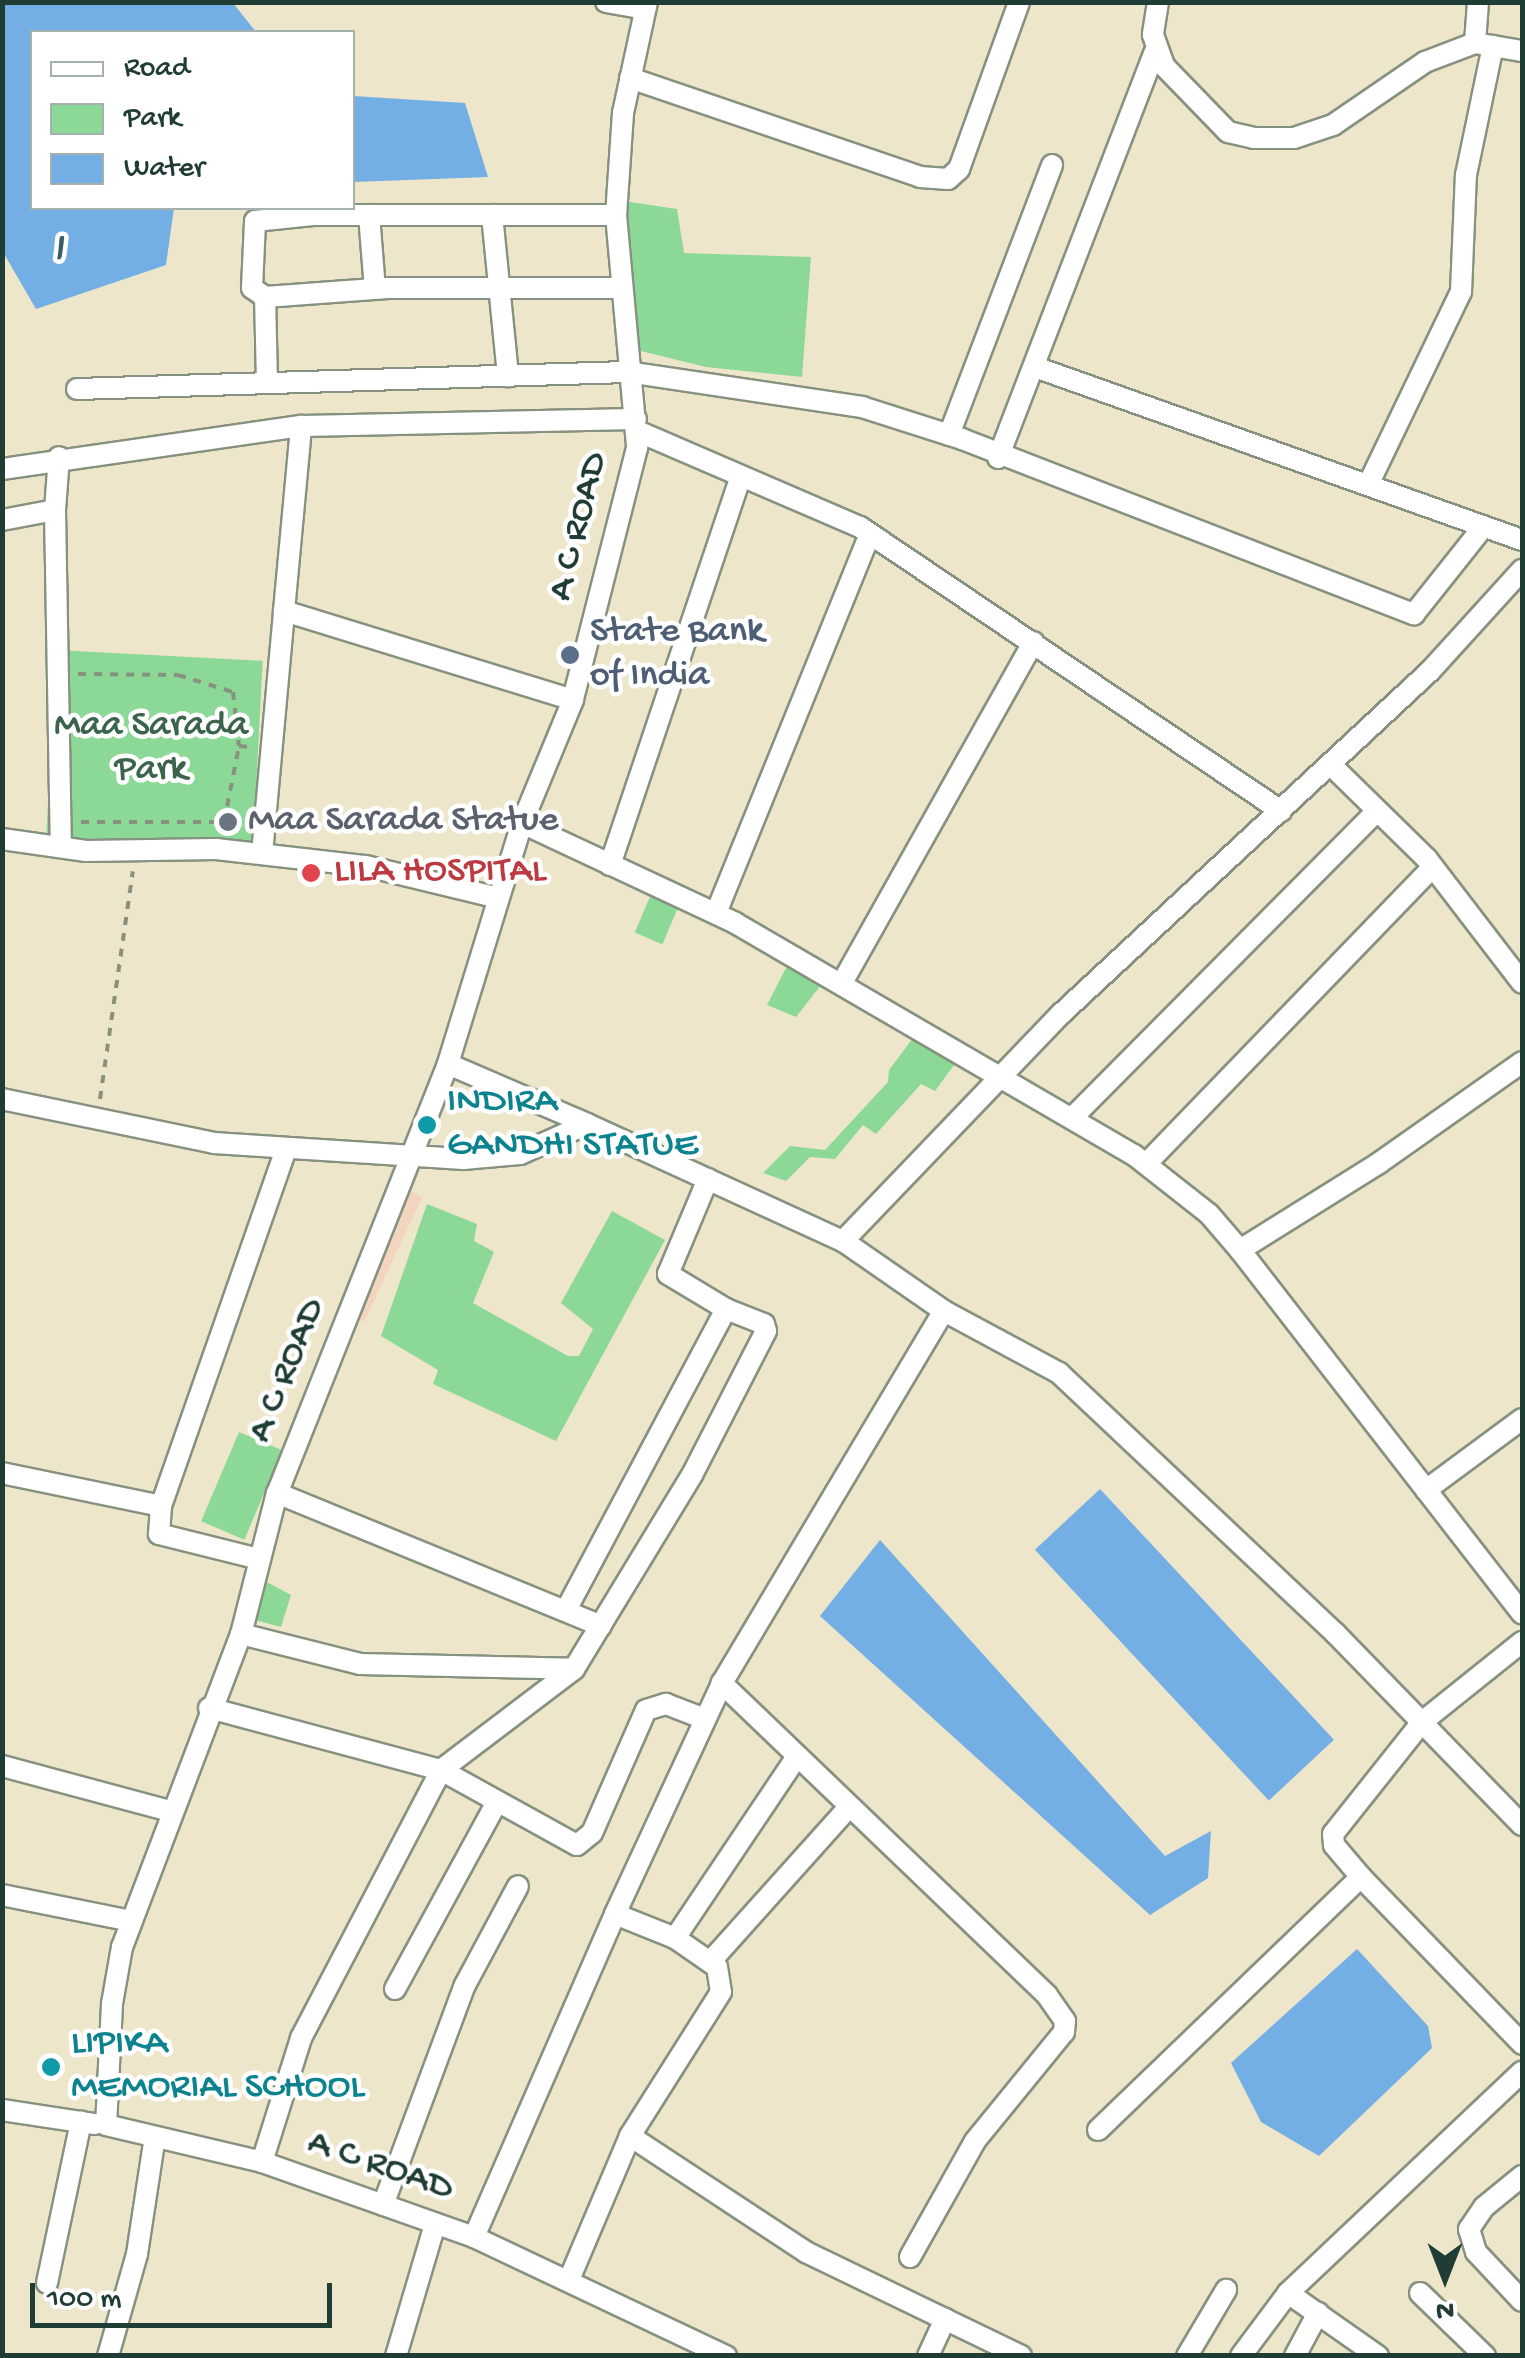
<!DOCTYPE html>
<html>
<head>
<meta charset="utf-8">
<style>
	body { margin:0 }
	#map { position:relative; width:1525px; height:2358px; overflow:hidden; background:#eee6ca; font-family:"Gochi Hand",sans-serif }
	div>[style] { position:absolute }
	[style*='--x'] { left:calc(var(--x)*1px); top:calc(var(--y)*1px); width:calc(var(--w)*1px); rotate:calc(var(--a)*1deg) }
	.built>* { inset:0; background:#f3d4bf; transform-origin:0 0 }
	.green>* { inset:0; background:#8cd896; transform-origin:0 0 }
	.water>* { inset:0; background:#73aee4; transform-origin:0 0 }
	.path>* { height:4px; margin-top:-2px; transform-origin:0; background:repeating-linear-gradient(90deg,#86927f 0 8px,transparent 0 16px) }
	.roads { filter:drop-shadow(2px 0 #86927f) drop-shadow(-2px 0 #86927f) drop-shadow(0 2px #86927f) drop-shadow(0 -2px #86927f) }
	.street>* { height:20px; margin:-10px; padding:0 10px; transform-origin:10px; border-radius:10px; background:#fff }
	.dots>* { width:28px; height:28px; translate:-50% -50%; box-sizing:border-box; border:5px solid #fff; border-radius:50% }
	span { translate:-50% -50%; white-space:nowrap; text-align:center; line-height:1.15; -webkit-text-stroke:9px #fff; paint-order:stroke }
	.street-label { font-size:38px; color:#1f3d34 }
	.service-label { font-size:38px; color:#4e5e75 }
	.left { translate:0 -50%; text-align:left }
	.park-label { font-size:38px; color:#3a644c }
	.worship-label { font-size:38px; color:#5b616d }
	.health-label { font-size:38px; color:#be3a42 }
	.culture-label { font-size:38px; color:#0d838f }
	.water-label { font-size:40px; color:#385f69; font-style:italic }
	.frame { position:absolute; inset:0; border:5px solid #1f3d34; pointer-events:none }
	.legend { position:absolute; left:30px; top:30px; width:325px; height:180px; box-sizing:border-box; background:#fff; border:2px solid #a5b1ae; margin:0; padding:12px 18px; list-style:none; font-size:30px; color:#1f3d34 }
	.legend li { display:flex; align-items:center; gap:20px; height:50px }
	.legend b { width:50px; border:2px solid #a5b1ae }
	.north { position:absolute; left:1395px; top:2228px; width:100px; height:100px; -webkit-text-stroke:8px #fff; paint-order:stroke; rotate:180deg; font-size:28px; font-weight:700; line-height:40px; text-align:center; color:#1f3d34 }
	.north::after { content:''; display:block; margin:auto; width:35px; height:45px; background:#1f3d34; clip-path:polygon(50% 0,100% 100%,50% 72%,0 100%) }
	.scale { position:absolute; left:30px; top:2283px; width:302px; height:45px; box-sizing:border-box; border:5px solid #1f3d34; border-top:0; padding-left:12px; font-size:30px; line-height:35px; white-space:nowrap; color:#1f3d34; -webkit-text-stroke:8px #fff; paint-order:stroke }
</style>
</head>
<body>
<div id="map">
	<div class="built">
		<i style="left:405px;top:1189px;width:19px;height:138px;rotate:25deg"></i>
	</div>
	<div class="green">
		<i style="clip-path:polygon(623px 201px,677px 209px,684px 253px,811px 257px,802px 377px,706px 367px,641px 351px,619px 291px)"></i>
		<i style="left:56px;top:650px;width:207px;height:189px;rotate:3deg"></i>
		<i style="left:652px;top:892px;width:30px;height:44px;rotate:23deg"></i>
		<i style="clip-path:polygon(789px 962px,821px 985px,796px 1017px,767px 1005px)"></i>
		<i style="clip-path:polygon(913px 1038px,957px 1061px,935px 1091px,921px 1084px,876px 1134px,863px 1125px,835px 1159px,810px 1157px,786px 1181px,763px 1173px,790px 1146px,825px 1150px,888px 1082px,889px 1070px)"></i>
		<i style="clip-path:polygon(427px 1204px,477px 1224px,474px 1241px,494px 1252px,473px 1303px,568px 1356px,579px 1356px,593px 1329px,561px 1303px,612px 1211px,665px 1240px,556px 1441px,433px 1384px,438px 1370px,381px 1336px)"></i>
		<i style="left:239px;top:1432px;width:47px;height:97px;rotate:23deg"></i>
		<i style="clip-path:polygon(263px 1580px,291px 1595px,281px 1627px,251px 1619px)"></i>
	</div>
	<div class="water">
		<i style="clip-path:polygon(2px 3px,233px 3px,256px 32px,32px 32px,32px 208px,174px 208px,166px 265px,36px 309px,3px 252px)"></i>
		<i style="clip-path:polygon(353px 96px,465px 103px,488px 177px,353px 182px)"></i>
		<i style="left:1100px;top:1489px;width:343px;height:89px;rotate:47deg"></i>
		<i style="clip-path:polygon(880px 1540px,1165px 1856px,1211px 1831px,1208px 1878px,1150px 1915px,820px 1616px)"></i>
		<i style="clip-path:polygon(1357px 1949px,1428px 2026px,1432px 2048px,1319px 2156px,1261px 2122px,1231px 2063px)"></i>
	</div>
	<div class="path">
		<i style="--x:78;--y:674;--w:100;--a:0.6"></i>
		<i style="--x:178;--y:675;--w:58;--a:17.2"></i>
		<i style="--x:233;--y:692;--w:54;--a:83.7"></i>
		<i style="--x:239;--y:746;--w:11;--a:5"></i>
		<i style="--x:81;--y:822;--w:143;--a:0"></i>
		<i style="--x:224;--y:822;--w:77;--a:-78.8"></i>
		<i style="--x:100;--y:1099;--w:230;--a:-81.8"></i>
	</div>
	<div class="roads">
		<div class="street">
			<i style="--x:606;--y:2;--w:40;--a:10"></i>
			<i style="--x:647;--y:2;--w:114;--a:102.2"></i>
			<i style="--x:623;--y:113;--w:102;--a:93.9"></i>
			<i style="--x:616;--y:215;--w:234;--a:84.8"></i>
			<i style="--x:637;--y:448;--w:260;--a:104.3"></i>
			<i style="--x:573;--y:700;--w:133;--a:112.5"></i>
			<i style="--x:522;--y:823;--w:252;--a:107.1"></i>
			<i style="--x:448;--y:1064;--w:462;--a:111.7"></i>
			<i style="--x:277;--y:1493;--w:146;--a:104.3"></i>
			<i style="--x:241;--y:1634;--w:335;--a:110.8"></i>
			<i style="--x:122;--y:1947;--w:58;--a:100"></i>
			<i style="--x:112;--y:2004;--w:121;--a:92.8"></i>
			<i style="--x:106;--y:2125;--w:160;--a:13.3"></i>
			<i style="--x:262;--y:2162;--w:225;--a:19.5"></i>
			<i style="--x:474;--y:2237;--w:279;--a:25.3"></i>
			<i style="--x:1158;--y:2;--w:33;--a:99"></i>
			<i style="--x:1153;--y:35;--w:33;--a:70"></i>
			<i style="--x:1164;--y:66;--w:92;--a:45.9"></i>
			<i style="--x:1228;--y:132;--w:26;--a:13"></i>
			<i style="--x:1253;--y:138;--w:41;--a:0"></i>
			<i style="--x:1294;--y:138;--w:41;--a:-18.4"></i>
			<i style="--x:1333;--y:125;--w:112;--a:-34.4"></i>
			<i style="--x:1425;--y:62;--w:53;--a:-20.8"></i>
			<i style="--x:1475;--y:43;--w:48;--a:9.7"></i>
			<i style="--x:1475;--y:43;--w:41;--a:-85.8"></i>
			<i style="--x:630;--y:78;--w:306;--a:18.8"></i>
			<i style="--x:920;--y:177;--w:28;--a:4"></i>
			<i style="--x:948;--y:179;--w:15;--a:-42"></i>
			<i style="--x:959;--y:169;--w:177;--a:-70.2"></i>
			<i style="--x:369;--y:215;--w:74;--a:85.4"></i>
			<i style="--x:492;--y:215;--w:162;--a:84.3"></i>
			<i style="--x:265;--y:297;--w:16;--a:-145"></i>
			<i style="--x:252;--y:288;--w:67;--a:-87.4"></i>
			<i style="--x:255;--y:221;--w:58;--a:-5.9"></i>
			<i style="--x:313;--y:215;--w:303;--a:0"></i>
			<i style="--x:1035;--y:367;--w:517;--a:19.56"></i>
			<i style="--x:267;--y:383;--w:86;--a:-91.3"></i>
			<i style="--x:265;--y:297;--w:123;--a:-4.2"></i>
			<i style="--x:388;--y:288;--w:230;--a:0"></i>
			<i style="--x:77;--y:389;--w:551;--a:-1.77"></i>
			<i style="--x:628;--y:372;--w:237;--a:8.5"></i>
			<i style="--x:862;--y:407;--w:105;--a:17.7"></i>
			<i style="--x:962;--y:439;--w:485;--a:21.2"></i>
			<i style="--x:1414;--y:614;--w:112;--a:-51.5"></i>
			<i style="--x:637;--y:431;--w:243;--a:23.3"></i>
			<i style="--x:860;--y:527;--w:508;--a:34"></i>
			<i style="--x:949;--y:435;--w:289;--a:-69.1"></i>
			<i style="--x:998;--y:458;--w:435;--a:-68.9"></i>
			<i style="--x:2;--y:469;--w:302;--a:-8.2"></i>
			<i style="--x:301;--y:426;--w:335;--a:-1.2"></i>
			<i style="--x:1368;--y:485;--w:214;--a:-64.3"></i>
			<i style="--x:1461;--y:292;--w:117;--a:-87.6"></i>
			<i style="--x:1466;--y:175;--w:132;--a:-78.2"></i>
			<i style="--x:55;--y:510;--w:336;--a:89"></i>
			<i style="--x:2;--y:520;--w:54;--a:-10.7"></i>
			<i style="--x:55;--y:510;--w:53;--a:-85.7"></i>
			<i style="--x:284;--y:611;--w:186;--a:-84.7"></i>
			<i style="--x:1331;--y:765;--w:134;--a:44.4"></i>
			<i style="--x:1427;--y:859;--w:156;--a:52.5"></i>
			<i style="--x:522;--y:823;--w:235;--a:25.1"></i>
			<i style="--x:735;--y:923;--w:462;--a:30.2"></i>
			<i style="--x:1134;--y:1155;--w:95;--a:38.2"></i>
			<i style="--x:1209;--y:1214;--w:48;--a:49.3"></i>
			<i style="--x:1240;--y:1250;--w:460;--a:52.2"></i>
			<i style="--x:2;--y:839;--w:85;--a:8.1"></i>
			<i style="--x:86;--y:851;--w:130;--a:-0.9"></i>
			<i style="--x:216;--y:849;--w:151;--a:6.5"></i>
			<i style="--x:366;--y:866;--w:136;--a:13.6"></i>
			<i style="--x:262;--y:854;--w:244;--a:-84.8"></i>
			<i style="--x:284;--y:611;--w:302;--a:17.1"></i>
			<i style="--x:610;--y:865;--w:410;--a:-71.4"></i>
			<i style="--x:716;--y:913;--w:409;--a:-67.9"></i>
			<i style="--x:842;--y:983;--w:391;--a:-60.7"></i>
			<i style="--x:448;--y:1064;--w:151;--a:23.3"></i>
			<i style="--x:2;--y:1099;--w:217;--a:11.7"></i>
			<i style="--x:214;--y:1143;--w:250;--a:3.7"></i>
			<i style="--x:463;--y:1159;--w:57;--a:-5"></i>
			<i style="--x:520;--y:1154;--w:73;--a:-24.1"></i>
			<i style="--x:587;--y:1124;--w:281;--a:24.6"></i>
			<i style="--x:843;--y:1241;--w:123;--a:34.7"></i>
			<i style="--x:944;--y:1311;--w:131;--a:28.3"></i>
			<i style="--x:1059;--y:1373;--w:379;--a:43.3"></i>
			<i style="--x:1335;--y:1633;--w:268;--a:45.8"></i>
			<i style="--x:1073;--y:1117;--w:431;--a:-45.2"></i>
			<i style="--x:1146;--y:1164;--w:413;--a:-46"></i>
			<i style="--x:843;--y:1241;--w:316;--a:-46.2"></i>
			<i style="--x:1062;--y:1013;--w:502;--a:-42.9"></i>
			<i style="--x:1430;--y:671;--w:137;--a:-47.7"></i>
			<i style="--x:1240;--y:1250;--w:164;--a:-32"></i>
			<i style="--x:1379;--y:1163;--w:175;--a:-35.2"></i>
			<i style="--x:2;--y:1473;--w:162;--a:11.7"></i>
			<i style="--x:161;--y:1506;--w:378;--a:-70.7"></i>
			<i style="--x:1426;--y:1490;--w:119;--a:-36.5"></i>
			<i style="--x:277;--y:1493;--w:350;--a:22.3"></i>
			<i style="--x:161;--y:1506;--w:28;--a:94"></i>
			<i style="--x:159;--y:1534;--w:103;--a:14"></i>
			<i style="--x:566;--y:1610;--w:341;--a:-62"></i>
			<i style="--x:726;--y:1309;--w:68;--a:-148.9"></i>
			<i style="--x:668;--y:1274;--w:103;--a:-67.2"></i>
			<i style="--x:241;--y:1634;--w:123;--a:14.1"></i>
			<i style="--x:360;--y:1664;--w:214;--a:1.3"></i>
			<i style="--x:209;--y:1708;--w:240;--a:15"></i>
			<i style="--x:441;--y:1770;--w:155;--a:28.9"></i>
			<i style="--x:577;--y:1845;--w:19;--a:-39"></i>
			<i style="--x:592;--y:1833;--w:134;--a:-66.3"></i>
			<i style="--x:646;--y:1710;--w:21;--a:-17"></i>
			<i style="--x:666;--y:1704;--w:42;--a:21"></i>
			<i style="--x:2;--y:1766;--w:174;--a:15"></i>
			<i style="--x:1361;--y:1877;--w:42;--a:-130.2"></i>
			<i style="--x:1334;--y:1845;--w:11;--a:-95"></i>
			<i style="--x:1333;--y:1834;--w:143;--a:-51.5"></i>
			<i style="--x:1422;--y:1722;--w:128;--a:-38.7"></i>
			<i style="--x:2;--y:1895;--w:132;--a:11.4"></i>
			<i style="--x:615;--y:1914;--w:255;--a:-65.1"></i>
			<i style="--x:675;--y:1938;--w:217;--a:-56.1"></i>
			<i style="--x:710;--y:1962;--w:207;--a:-48.1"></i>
			<i style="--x:395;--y:1989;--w:211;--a:-61.4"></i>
			<i style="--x:2;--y:2110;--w:94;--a:8.6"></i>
			<i style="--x:1098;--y:2130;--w:365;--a:-43.9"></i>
			<i style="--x:1361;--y:1877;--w:232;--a:46"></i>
			<i style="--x:630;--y:2136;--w:211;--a:33.4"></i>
			<i style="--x:806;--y:2252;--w:239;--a:25.8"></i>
			<i style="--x:262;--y:2162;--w:130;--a:-72.5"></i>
			<i style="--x:301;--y:2038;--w:302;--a:-62.4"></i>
			<i style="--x:441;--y:1770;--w:167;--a:-37.2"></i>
			<i style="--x:574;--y:1669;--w:227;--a:-58.7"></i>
			<i style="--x:692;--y:1475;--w:162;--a:-62.8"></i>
			<i style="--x:766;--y:1331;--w:7;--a:-106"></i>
			<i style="--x:764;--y:1324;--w:41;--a:-158.5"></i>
			<i style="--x:1522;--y:2176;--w:49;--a:140.8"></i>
			<i style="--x:1484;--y:2207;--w:27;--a:124"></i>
			<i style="--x:1469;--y:2229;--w:24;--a:73"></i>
			<i style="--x:1476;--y:2252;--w:67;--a:46.8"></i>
			<i style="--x:383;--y:2205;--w:235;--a:-69.6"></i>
			<i style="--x:465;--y:1985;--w:112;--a:-61.8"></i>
			<i style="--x:474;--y:2237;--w:352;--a:-66.4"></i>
			<i style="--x:615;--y:1914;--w:65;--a:21.8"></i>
			<i style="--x:675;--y:1938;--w:51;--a:34.6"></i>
			<i style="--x:717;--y:1967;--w:25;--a:81"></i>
			<i style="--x:721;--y:1992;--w:170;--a:122.3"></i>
			<i style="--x:630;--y:2136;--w:156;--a:113"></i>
			<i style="--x:910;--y:2257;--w:133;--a:-60.7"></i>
			<i style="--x:975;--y:2141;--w:141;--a:-50.8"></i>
			<i style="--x:1064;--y:2032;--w:11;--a:-85"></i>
			<i style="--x:1065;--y:2021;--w:32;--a:-125"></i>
			<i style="--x:1047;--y:1995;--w:451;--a:-136.2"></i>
			<i style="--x:722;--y:1683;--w:433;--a:-59.2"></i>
			<i style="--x:47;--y:2283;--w:165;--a:-78.1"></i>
			<i style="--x:1288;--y:2293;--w:110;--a:35"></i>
			<i style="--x:1420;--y:2293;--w:91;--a:44.1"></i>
			<i style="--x:108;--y:2356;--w:106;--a:-74.1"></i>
			<i style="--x:137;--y:2254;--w:118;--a:-81.3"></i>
			<i style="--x:396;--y:2356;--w:138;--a:-73.5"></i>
			<i style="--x:928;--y:2356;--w:41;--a:-65.3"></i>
			<i style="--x:1187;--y:2356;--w:77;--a:-59.4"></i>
			<i style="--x:1241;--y:2356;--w:79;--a:-53.3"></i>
			<i style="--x:1288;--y:2293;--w:322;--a:-43.4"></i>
			<i style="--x:1295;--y:2356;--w:49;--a:-61.9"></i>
		</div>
	</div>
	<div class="dots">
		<i style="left:570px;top:655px;background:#5c6f8a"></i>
		<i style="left:228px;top:822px;background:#6b7280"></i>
		<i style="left:311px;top:873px;background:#e0444e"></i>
		<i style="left:427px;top:1125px;background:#0f9aa8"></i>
		<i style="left:51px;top:2067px;background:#0f9aa8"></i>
	</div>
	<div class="street-label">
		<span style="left:580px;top:527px;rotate:-76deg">A C ROAD</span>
		<span style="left:288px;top:1371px;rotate:-68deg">A C ROAD</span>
		<span style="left:380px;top:2167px;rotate:19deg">A C ROAD</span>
	</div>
	<div class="service-label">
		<span class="left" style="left:590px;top:655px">State Bank<br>of India</span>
	</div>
	<div class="park-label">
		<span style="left:151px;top:749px">Maa Sarada<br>Park</span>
	</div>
	<div class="worship-label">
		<span class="left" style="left:248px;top:822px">Maa Sarada Statue</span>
	</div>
	<div class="health-label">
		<span class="left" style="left:334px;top:873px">LILA HOSPITAL</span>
	</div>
	<div class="culture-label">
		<span class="left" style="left:447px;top:1125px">INDIRA<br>GANDHI STATUE</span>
		<span class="left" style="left:71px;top:2067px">LIPIKA<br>MEMORIAL SCHOOL</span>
	</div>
	<div class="water-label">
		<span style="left:58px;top:253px">l</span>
	</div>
	<div class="frame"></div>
	<ul class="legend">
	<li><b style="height:12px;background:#fff"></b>Road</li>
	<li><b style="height:28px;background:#8cd896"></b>Park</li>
	<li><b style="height:28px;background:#73aee4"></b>Water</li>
	</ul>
	<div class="north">N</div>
	<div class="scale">100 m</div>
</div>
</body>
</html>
